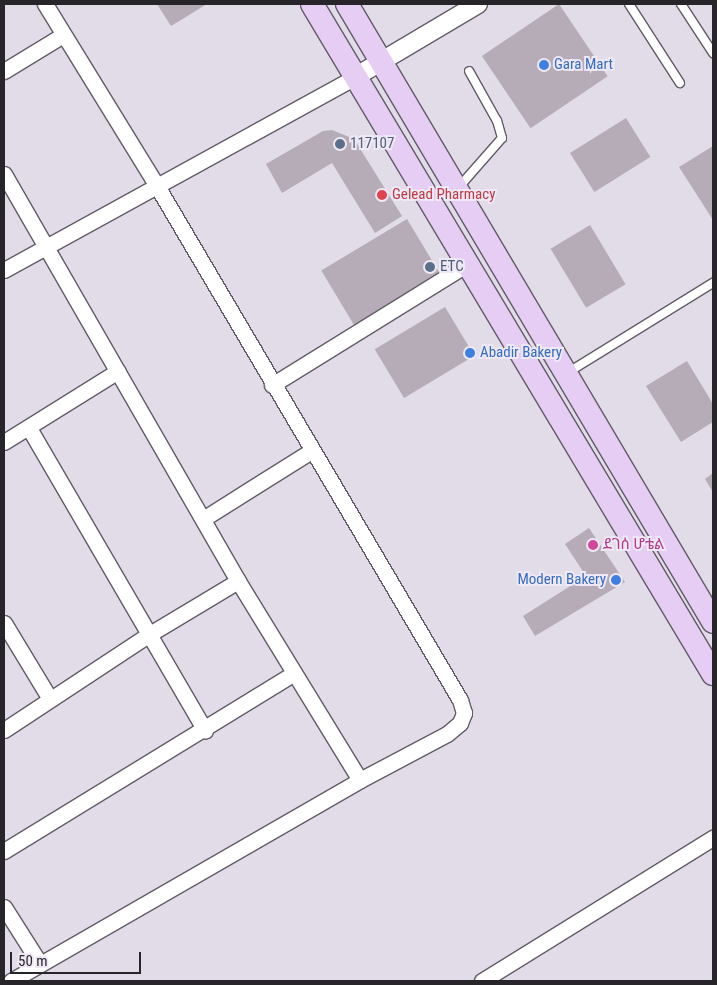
<!DOCTYPE html>
<html>
<head>
<meta charset="utf-8">
<style>
	body { margin:0 }
	#map { position:relative; width:717px; height:985px; overflow:hidden; background:#e2dbe8; font-family:"Roboto Condensed","Noto Sans Ethiopic",sans-serif }
	div>[style] { position:absolute }
	[style*='--x'] { left:calc(var(--x)*1px); top:calc(var(--y)*1px); width:calc(var(--w)*1px); rotate:calc(var(--a)*1deg) }
	.building>* { inset:0; background:#b6acb8; transform-origin:0 0 }
	.roads { filter:drop-shadow(1px 0 #625b67) drop-shadow(-1px 0 #625b67) drop-shadow(0 1px #625b67) drop-shadow(0 -1px #625b67) }
	.service>* { height:8px; margin:-4px; padding:0 4px; transform-origin:4px; border-radius:4px; background:#fff }
	.minor>* { height:15px; margin:-7.5px; padding:0 7.5px; transform-origin:7.5px; border-radius:7.5px; background:#fff }
	.tertiary>* { height:18px; margin:-9px; padding:0 9px; transform-origin:9px; border-radius:9px; background:#fff }
	.primary>* { height:22px; margin:-11px; padding:0 11px; transform-origin:11px; border-radius:11px; background:#e6cdf3 }
	.dots>* { width:14px; height:14px; translate:-50% -50%; box-sizing:border-box; border:2px solid #efe8f6; border-radius:50% }
	span { translate:-50% -50%; white-space:nowrap; text-align:center; line-height:1.15; -webkit-text-stroke:4px #efe8f6; paint-order:stroke }
	.shop-label { font-size:15px; color:#366cbe }
	.left { translate:0 -50%; text-align:left }
	.right { translate:-100% -50%; text-align:right }
	.service-label { font-size:15px; color:#4e5e75 }
	.health-label { font-size:15px; color:#be3a42 }
	.hotel-label { font-size:15px; color:#b23c85 }
	.frame { position:absolute; inset:0; border:5px solid #28252a; pointer-events:none }
	.scale { position:absolute; left:10px; top:952px; width:131px; height:22px; box-sizing:border-box; border:2px solid #28252a; border-top:0; padding-left:6px; font-size:15px; line-height:18px; white-space:nowrap; color:#28252a; -webkit-text-stroke:4px #efe8f6; paint-order:stroke }
</style>
</head>
<body>
<div id="map">
	<div class="building">
		<i style="clip-path:polygon(157px 4px,207px 4px,171px 26px)"></i>
		<i style="left:559px;top:4px;width:87px;height:93px;rotate:56deg"></i>
		<i style="left:626px;top:118px;width:46px;height:66px;rotate:58deg"></i>
		<i style="clip-path:polygon(332px 130px,354px 139px,402px 216px,375px 233px,332px 163px,282px 193px,266px 164px,323px 131px)"></i>
		<i style="clip-path:polygon(713px 146px,713px 220px,679px 167px)"></i>
		<i style="left:407px;top:219px;width:66px;height:100px;rotate:59deg"></i>
		<i style="left:590px;top:225px;width:69px;height:46px;rotate:59deg"></i>
		<i style="left:445px;top:307px;width:57px;height:82px;rotate:59deg"></i>
		<i style="clip-path:polygon(687px 361px,713px 404px,713px 422px,681px 442px,646px 386px)"></i>
		<i style="clip-path:polygon(713px 473px,713px 492px,705px 479px)"></i>
		<i style="clip-path:polygon(589px 528px,625px 582px,535px 636px,523px 616px,586px 576px,565px 544px)"></i>
	</div>
	<div class="roads">
		<div class="service">
			<i style="--x:629;--y:4;--w:94;--a:57.2"></i>
			<i style="--x:681;--y:4;--w:59;--a:56.9"></i>
			<i style="--x:459;--y:187;--w:65;--a:-48.7"></i>
			<i style="--x:502;--y:138;--w:18;--a:-106"></i>
			<i style="--x:497;--y:121;--w:57;--a:-119.2"></i>
			<i style="--x:567;--y:373;--w:172;--a:-31.7"></i>
		</div>
		<div class="minor">
			<i style="--x:4;--y:71;--w:69;--a:-31.4"></i>
			<i style="--x:4;--y:174;--w:469;--a:60.1"></i>
			<i style="--x:238;--y:581;--w:233;--a:58.5"></i>
			<i style="--x:4;--y:270;--w:401;--a:-28.8"></i>
			<i style="--x:272;--y:385;--w:232;--a:-31.8"></i>
			<i style="--x:29;--y:428;--w:350;--a:59.8"></i>
			<i style="--x:4;--y:442;--w:134;--a:-31.9"></i>
			<i style="--x:203;--y:519;--w:128;--a:-32.2"></i>
			<i style="--x:4;--y:623;--w:89;--a:58.8"></i>
			<i style="--x:4;--y:730;--w:173;--a:-33.4"></i>
			<i style="--x:148;--y:635;--w:105;--a:-31"></i>
			<i style="--x:4;--y:851;--w:339;--a:-31.5"></i>
			<i style="--x:4;--y:907;--w:67;--a:57.7"></i>
			<i style="--x:11;--y:981;--w:403;--a:-29.9"></i>
			<i style="--x:360;--y:780;--w:98;--a:-27.9"></i>
			<i style="--x:447;--y:734;--w:17;--a:-40"></i>
			<i style="--x:460;--y:723;--w:11;--a:-68"></i>
			<i style="--x:464;--y:713;--w:14;--a:-107"></i>
			<i style="--x:460;--y:700;--w:597;--a:-120.52"></i>
			<i style="--x:157;--y:186;--w:214;--a:-121.6"></i>
			<i style="--x:482;--y:981;--w:272;--a:-31.8"></i>
		</div>
		<div class="tertiary">
			<i style="--x:355;--y:77;--w:143;--a:-30.7"></i>
		</div>
		<div class="primary">
			<i style="--x:312;--y:4;--w:781;--a:59.1"></i>
			<i style="--x:347;--y:4;--w:718;--a:59.36"></i>
		</div>
	</div>
	<div class="dots">
		<i style="left:544px;top:65px;background:#3f7fe0"></i>
		<i style="left:340px;top:144px;background:#5c6f8a"></i>
		<i style="left:382px;top:195px;background:#e0444e"></i>
		<i style="left:430px;top:267px;background:#5c6f8a"></i>
		<i style="left:470px;top:353px;background:#3f7fe0"></i>
		<i style="left:593px;top:545px;background:#d1479c"></i>
		<i style="left:616px;top:580px;background:#3f7fe0"></i>
	</div>
	<div class="shop-label">
		<span class="left" style="left:554px;top:65px">Gara Mart</span>
		<span class="left" style="left:480px;top:353px">Abadir Bakery</span>
		<span class="right" style="left:606px;top:580px">Modern Bakery</span>
	</div>
	<div class="service-label">
		<span class="left" style="left:350px;top:144px">117107</span>
		<span class="left" style="left:440px;top:267px">ETC</span>
	</div>
	<div class="health-label">
		<span class="left" style="left:392px;top:195px">Gelead Pharmacy</span>
	</div>
	<div class="hotel-label">
		<span class="left" style="left:603px;top:545px">ደገሰ ሆቴል</span>
	</div>
	<div class="frame"></div>
	<div class="scale">50 m</div>
</div>
</body>
</html>
